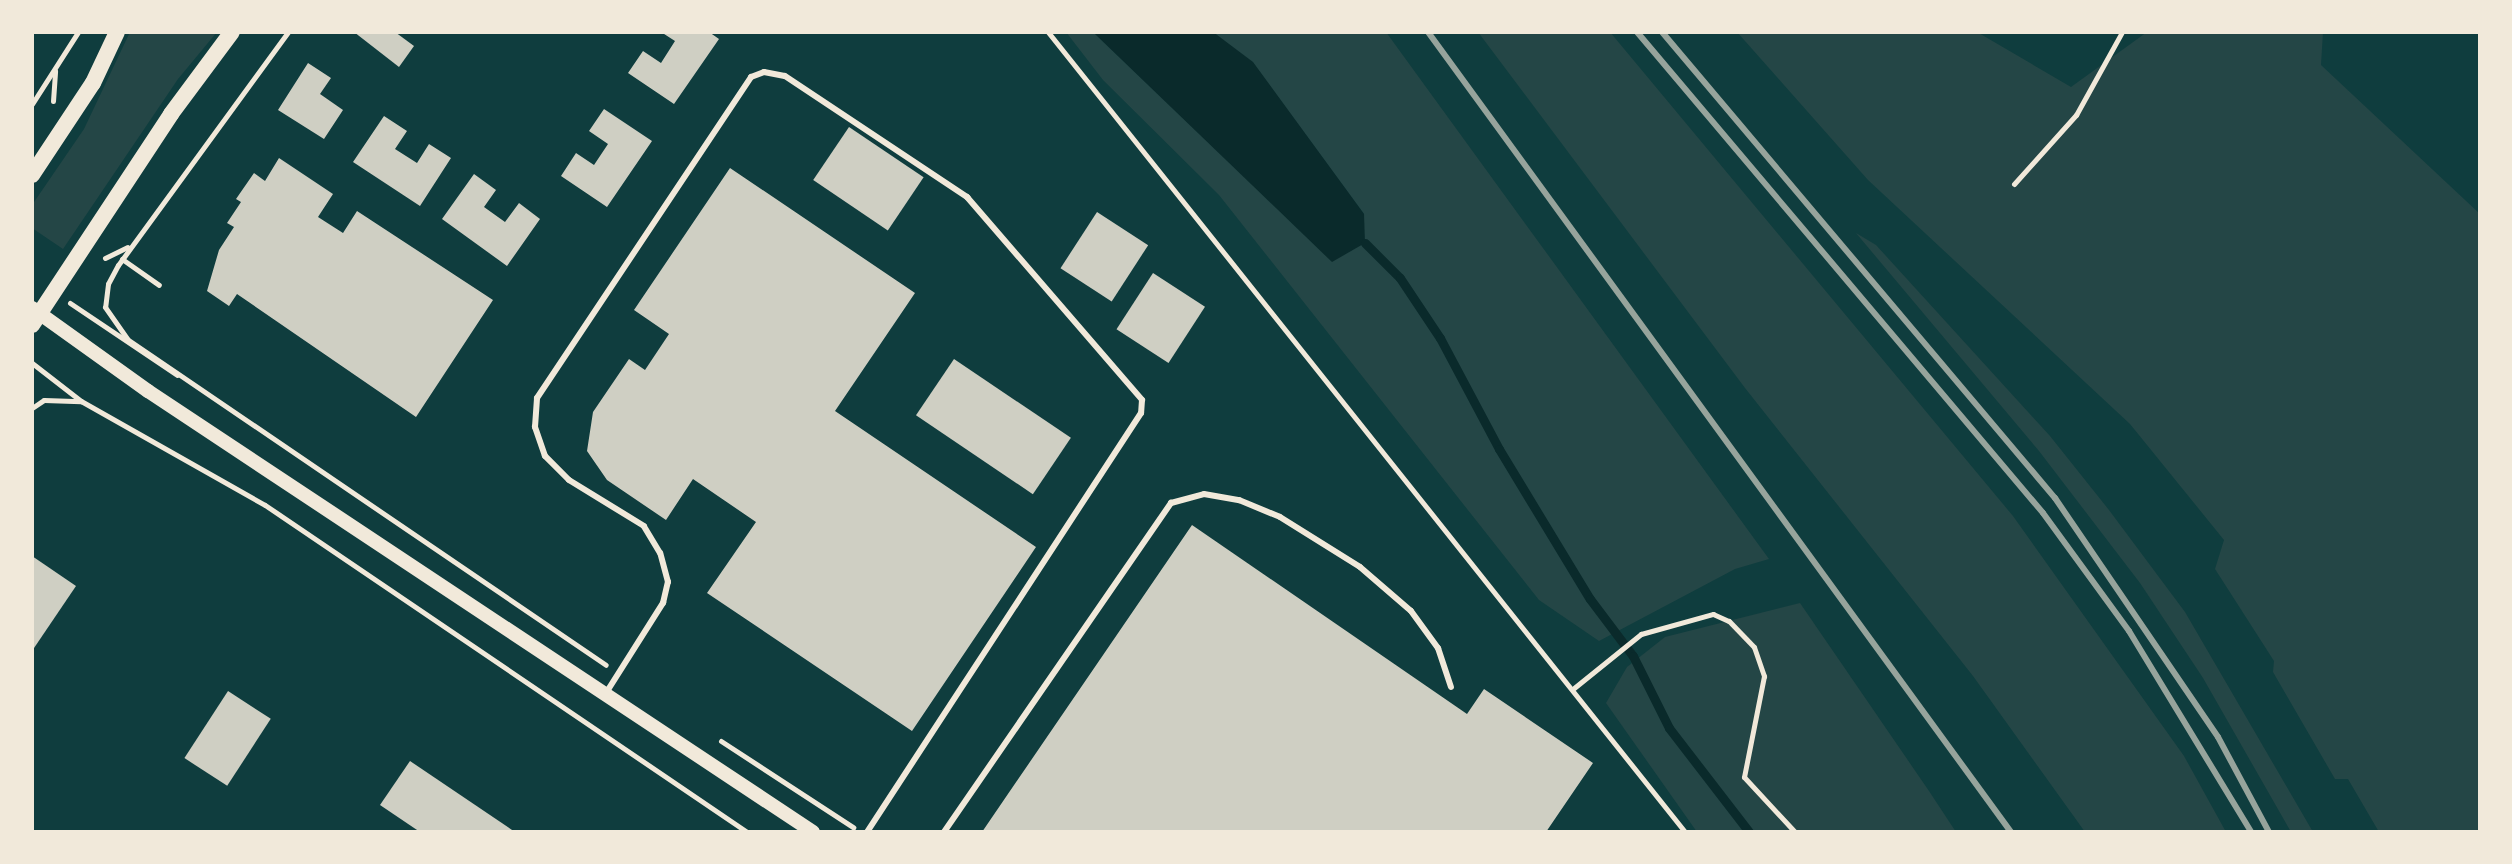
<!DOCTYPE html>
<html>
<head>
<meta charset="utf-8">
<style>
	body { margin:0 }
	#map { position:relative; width:2512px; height:864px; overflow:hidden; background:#0f3d3e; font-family:"IBM Plex Serif",serif }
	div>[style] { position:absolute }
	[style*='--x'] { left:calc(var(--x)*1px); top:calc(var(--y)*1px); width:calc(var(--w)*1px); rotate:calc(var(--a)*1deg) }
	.green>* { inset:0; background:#244646 }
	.water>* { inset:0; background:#0a2a2b }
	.stream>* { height:9px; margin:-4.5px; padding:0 4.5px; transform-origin:4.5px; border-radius:4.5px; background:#0a2a2b }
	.building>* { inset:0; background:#cfcfc3; transform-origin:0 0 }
	.path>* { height:5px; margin:-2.5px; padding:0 2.5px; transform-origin:2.5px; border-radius:2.5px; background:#f1e9da }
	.service>* { height:6px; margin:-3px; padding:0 3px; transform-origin:3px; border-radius:3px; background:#f1e9da }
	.tertiary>* { height:14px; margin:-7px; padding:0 7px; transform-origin:7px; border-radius:7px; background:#f1e9da }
	.secondary>* { height:16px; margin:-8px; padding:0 8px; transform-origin:8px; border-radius:8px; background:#f1e9da }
	.rail>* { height:6px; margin:-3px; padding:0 3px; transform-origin:3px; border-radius:3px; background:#97a49c }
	span { translate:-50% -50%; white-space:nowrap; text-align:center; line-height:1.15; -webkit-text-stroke:6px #f1e9da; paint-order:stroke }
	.frame { position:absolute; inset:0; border:34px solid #f1e9da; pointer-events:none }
</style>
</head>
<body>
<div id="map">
	<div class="green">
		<i style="clip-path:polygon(130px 32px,217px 32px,178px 79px,63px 249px,32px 228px,32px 205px,84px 129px)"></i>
		<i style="clip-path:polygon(1066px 32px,1093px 32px,1332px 261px,1364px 214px,1253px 63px,1213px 32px,1386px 32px,1769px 559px,1735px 569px,1599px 641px,1539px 600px,1219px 195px,1103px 80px)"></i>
		<i style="clip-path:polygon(1478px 32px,1610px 32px,2013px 516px,2184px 756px,2226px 832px,2085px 832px,1973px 676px,1745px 388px)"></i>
		<i style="clip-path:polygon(1737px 32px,1977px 32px,2071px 87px,2147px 32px,2323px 32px,2321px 65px,2480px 214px,2480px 832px,2379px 832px,2348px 779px,2335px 779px,2273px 672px,2274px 661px,2215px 569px,2224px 540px,2130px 424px,1868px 180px)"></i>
		<i style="clip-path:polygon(1856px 233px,1876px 245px,2050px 436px,2109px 510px,2185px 612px,2313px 832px,2291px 832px,2203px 678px,2140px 583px,2039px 451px)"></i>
		<i style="clip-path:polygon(1800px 603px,1929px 791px,1956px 832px,1697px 832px,1606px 703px,1627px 667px,1665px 637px)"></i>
	</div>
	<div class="water">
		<i style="clip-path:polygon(1093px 32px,1213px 32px,1253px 62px,1364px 214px,1365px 243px,1332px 262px)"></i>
	</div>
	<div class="stream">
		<i style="--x:1365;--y:243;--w:49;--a:45"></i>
		<i style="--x:1400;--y:278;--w:72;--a:56.3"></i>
		<i style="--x:1440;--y:338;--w:126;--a:62"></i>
		<i style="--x:1499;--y:449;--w:175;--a:58.8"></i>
		<i style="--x:1590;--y:599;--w:71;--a:53"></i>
		<i style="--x:1633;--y:656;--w:80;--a:63.4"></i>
		<i style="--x:1669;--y:728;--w:131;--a:52.4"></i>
	</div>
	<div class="building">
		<i style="clip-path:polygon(354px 32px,395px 32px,414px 46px,399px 67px)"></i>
		<i style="clip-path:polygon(661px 32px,709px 32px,719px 39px,674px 104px,628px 73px,643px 51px,661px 63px,675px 41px)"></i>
		<i style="clip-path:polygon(308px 63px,331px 78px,320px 94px,343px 110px,324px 139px,278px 110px)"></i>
		<i style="clip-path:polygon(604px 109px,652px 141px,607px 207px,561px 176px,576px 153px,594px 165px,608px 144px,589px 131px)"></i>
		<i style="clip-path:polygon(384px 116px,407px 131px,395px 149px,417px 163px,429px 144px,451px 158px,420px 206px,353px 162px)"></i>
		<i style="left:849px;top:127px;width:90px;height:64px;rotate:34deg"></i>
		<i style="clip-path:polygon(279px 158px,333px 194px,318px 217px,343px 233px,357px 211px,493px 300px,416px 417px,237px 294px,229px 306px,207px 291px,219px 250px,234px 227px,227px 223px,241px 202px,236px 199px,254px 173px,265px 181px)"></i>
		<i style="clip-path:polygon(730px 168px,915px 293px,835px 411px,1036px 547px,912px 731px,707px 593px,756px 522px,693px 479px,666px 520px,607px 480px,587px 451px,593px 412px,629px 359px,645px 370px,669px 334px,634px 310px)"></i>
		<i style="clip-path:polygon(474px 174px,496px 190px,484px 207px,505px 222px,519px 203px,540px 219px,507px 266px,442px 219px)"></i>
		<i style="left:1097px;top:212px;width:61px;height:67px;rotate:33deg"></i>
		<i style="left:1153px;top:273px;width:62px;height:67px;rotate:33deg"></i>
		<i style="left:954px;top:359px;width:141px;height:68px;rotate:34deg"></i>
		<i style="clip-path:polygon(1192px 525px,1467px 714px,1484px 689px,1593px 763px,1546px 832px,982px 832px)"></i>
		<i style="clip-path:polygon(32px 556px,76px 586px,32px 651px)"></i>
		<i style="left:228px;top:691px;width:51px;height:80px;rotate:33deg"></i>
		<i style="clip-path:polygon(410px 761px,515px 832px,420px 832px,380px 805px)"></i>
	</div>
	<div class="path">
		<i style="--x:288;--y:32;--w:288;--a:126.1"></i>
		<i style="--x:118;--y:265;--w:21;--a:118"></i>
		<i style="--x:108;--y:284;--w:23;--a:97"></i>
		<i style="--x:105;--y:307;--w:39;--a:55"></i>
		<i style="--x:127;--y:339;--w:579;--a:34.24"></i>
		<i style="--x:1048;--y:32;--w:1023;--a:51.47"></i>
		<i style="--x:53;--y:101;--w:30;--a:-86"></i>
		<i style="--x:32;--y:104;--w:85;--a:-57.4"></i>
		<i style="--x:2014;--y:184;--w:93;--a:-48.1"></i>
		<i style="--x:2076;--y:115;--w:95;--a:-61"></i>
		<i style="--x:105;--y:258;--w:25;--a:-26"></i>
		<i style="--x:122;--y:259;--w:45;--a:35.1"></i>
		<i style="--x:70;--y:303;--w:129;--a:33.9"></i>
		<i style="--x:32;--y:363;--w:62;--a:37.8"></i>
		<i style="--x:32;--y:408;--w:14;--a:-34"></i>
		<i style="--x:44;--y:400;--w:37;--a:2"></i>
		<i style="--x:81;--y:401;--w:211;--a:29.5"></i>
		<i style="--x:265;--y:505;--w:582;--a:34.15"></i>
		<i style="--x:1574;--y:688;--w:86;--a:-38.9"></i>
		<i style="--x:1641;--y:634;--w:75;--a:-15.5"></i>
		<i style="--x:1713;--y:614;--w:17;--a:24"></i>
		<i style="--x:1729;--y:621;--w:36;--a:46"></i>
		<i style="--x:1754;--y:647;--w:31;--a:71"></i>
		<i style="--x:1764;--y:676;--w:103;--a:101.2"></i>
		<i style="--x:1744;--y:777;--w:75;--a:47.2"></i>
		<i style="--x:721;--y:741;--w:158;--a:33.1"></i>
	</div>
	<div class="service">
		<i style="--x:606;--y:693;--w:107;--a:-57.7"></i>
		<i style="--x:663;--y:603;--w:22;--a:-77"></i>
		<i style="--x:668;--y:582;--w:30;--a:-105"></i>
		<i style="--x:660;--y:553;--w:31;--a:-121"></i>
		<i style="--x:644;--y:526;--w:88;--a:-148.5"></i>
		<i style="--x:569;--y:480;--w:34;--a:-135"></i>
		<i style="--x:545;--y:456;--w:31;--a:-109"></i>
		<i style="--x:535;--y:427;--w:29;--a:-86"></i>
		<i style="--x:537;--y:398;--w:386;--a:-56.3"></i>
		<i style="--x:751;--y:77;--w:14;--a:-21"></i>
		<i style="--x:764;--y:72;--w:21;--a:11"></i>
		<i style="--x:785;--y:76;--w:219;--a:33.6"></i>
		<i style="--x:967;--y:197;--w:268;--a:49.2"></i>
		<i style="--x:1142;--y:400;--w:13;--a:94"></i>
		<i style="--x:1141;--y:413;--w:501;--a:123.18"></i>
		<i style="--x:944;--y:832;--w:400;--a:-55.4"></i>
		<i style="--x:1171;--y:503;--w:34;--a:-15"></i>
		<i style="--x:1204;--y:494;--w:36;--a:10"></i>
		<i style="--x:1239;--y:500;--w:44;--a:22.5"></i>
		<i style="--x:1280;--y:517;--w:94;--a:32"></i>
		<i style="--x:1360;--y:567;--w:67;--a:40.8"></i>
		<i style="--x:1411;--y:611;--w:46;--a:53.9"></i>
		<i style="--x:1438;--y:648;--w:41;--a:71.6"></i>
	</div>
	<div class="tertiary">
		<i style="--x:32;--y:308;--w:143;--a:35.6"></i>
		<i style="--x:148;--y:391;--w:798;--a:33.55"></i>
	</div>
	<div class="secondary">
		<i style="--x:32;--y:175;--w:110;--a:-56.5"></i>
		<i style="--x:93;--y:83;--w:56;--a:-64.8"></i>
		<i style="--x:32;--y:325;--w:253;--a:-56.6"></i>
		<i style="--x:171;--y:114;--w:102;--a:-53.4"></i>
	</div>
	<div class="rail">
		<i style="--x:1428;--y:32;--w:990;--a:53.92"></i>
		<i style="--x:1637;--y:32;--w:629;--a:49.83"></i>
		<i style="--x:2043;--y:513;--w:146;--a:53.9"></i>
		<i style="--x:2129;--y:631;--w:235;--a:58.7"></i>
		<i style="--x:1662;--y:32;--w:610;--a:49.86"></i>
		<i style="--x:2055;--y:498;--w:289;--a:55.7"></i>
		<i style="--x:2218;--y:737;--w:108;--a:61.8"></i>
	</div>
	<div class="frame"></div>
</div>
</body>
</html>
